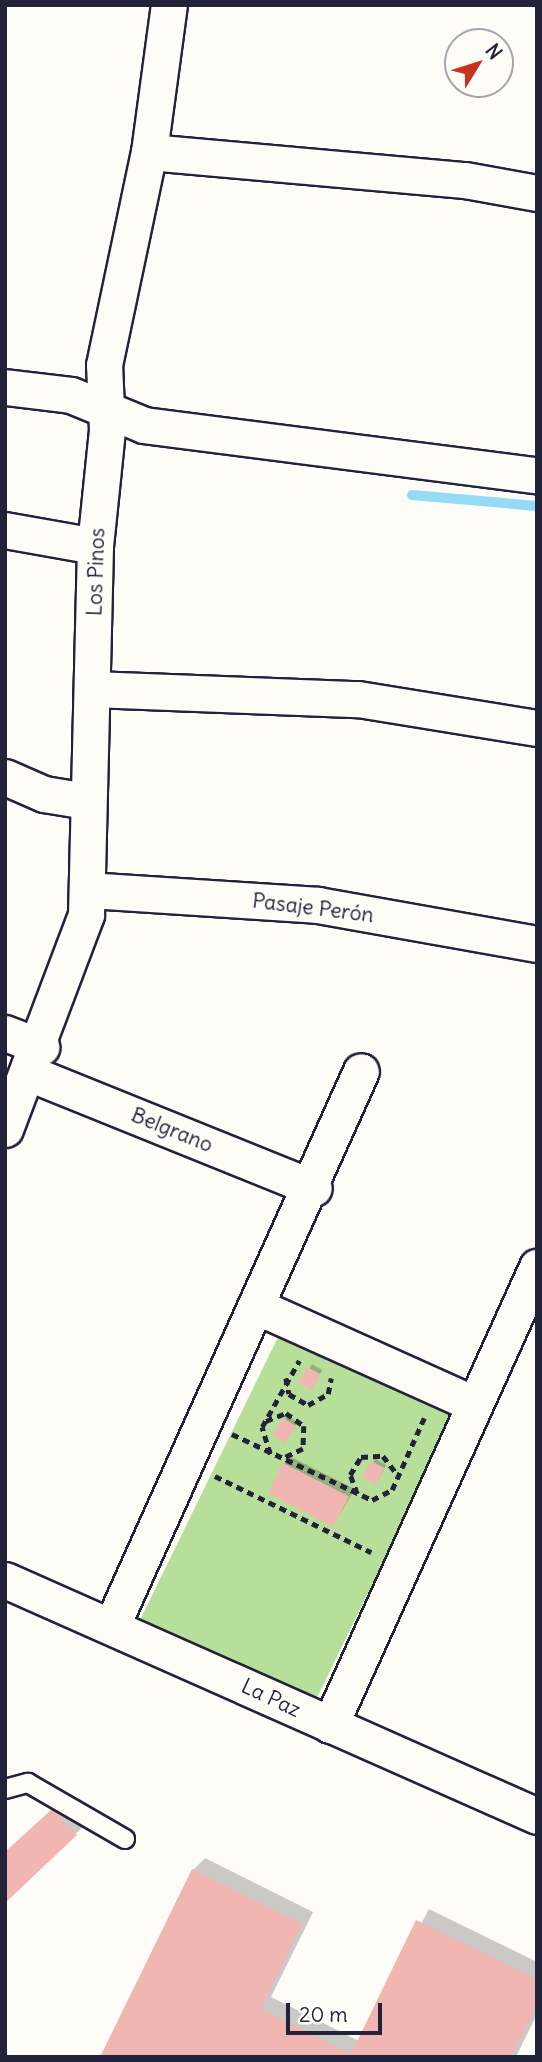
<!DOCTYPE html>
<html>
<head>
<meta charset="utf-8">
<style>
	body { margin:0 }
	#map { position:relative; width:542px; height:2062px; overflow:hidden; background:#fdfcf7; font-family:Delius,sans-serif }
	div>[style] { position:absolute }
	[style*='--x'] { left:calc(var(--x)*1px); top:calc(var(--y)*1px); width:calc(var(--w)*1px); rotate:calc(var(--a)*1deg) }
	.green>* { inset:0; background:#b8df9a; transform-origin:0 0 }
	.shadow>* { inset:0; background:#0003; transform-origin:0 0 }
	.stream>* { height:10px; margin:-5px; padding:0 5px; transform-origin:5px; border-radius:5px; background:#94dcf6 }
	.building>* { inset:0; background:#f1b5b2; transform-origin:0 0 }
	.path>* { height:4.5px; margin-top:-2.25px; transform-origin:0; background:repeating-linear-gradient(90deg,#22223b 0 7px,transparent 0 12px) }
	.roads { filter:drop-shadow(2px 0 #22223b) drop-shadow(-2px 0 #22223b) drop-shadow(0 2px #22223b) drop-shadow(0 -2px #22223b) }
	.lane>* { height:18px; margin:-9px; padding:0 9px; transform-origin:9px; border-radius:9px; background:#fdfcf7 }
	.street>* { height:35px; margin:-17.5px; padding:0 17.5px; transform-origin:17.5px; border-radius:17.5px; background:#fdfcf7 }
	span { translate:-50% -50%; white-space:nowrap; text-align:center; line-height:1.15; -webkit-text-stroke:6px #fdfcf7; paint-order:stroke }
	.street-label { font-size:21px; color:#22223b }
	.frame { position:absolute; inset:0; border:7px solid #22223b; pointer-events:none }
	.north { position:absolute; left:444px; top:28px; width:70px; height:70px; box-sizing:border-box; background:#fdfcf7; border:2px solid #a5a5ac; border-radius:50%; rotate:52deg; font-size:19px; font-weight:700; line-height:28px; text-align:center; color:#22223b }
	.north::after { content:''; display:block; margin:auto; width:24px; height:32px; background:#c8321e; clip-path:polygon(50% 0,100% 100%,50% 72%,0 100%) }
	.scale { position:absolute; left:286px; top:2003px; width:96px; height:32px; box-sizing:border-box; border:4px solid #22223b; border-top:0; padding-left:9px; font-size:21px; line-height:24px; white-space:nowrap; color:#22223b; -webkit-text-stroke:5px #fdfcf7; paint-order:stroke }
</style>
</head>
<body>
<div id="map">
	<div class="green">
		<i style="left:281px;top:1331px;width:193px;height:323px;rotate:26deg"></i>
	</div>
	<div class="shadow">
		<i style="left:312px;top:1364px;width:12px;height:22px;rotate:31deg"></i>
		<i style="clip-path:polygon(287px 1416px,298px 1422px,286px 1440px,284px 1420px)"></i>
		<i style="clip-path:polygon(291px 1457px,355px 1489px,334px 1524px,284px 1464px)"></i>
		<i style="clip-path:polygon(376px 1459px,386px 1465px,378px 1480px,373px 1462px)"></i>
		<i style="clip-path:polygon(63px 1800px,86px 1824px,5px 1901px,5px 1854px)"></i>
		<i style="clip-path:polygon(205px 1858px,313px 1912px,271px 1997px,359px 2041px,429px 1909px,537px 1962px,537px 2014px,516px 2057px,102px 2057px,193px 1870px)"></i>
	</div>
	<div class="stream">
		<i style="--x:412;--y:495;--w:125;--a:5"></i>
	</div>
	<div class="building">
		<i style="left:307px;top:1367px;width:15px;height:18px;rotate:28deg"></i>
		<i style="left:283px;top:1418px;width:15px;height:20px;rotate:32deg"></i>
		<i style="left:371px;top:1461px;width:15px;height:19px;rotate:28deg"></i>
		<i style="left:283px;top:1463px;width:74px;height:34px;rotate:27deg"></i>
		<i style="clip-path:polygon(52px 1809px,77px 1835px,5px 1903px,5px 1852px)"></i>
		<i style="clip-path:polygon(192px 1869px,302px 1924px,261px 2009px,351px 2054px,416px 1920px,537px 1979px,537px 2004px,511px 2057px,100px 2057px)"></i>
	</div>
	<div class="path">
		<i style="--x:286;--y:1378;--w:16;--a:79"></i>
		<i style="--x:289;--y:1394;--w:22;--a:30"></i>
		<i style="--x:308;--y:1405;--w:23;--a:-29"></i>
		<i style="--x:328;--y:1394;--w:16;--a:-79"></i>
		<i style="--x:266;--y:1421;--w:22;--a:-22"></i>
		<i style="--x:286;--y:1413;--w:22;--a:36"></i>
		<i style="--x:304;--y:1426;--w:23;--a:92"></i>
		<i style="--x:303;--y:1449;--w:23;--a:155"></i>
		<i style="--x:232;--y:1434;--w:155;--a:25.2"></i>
		<i style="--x:372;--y:1500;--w:22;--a:-27"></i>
		<i style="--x:392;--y:1490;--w:79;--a:-66"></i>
		<i style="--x:270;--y:1454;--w:28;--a:-107"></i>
		<i style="--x:262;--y:1427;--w:76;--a:-60.7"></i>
		<i style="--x:215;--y:1476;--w:174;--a:26"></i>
		<i style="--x:357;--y:1494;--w:20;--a:-110"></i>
		<i style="--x:350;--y:1475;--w:21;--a:-59"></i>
		<i style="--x:361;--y:1457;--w:22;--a:-3"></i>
		<i style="--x:383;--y:1456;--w:23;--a:52"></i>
	</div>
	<div class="roads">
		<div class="lane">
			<i style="--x:5;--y:1789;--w:24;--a:-15"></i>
			<i style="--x:28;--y:1783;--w:112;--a:30"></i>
		</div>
		<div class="street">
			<i style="--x:149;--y:152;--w:317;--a:5.1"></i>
			<i style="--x:465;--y:180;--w:73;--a:10.2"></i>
			<i style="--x:5;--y:387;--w:66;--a:6.9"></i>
			<i style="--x:71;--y:395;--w:79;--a:22.3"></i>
			<i style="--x:144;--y:425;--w:396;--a:7.3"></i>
			<i style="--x:5;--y:530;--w:91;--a:10.1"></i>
			<i style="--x:92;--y:689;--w:266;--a:2.2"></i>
			<i style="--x:358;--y:699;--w:181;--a:9.2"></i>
			<i style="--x:5;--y:777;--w:43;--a:23.6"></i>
			<i style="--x:44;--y:794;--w:43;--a:9.5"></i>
			<i style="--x:88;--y:890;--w:230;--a:3.7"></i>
			<i style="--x:318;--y:905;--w:222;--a:10.1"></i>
			<i style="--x:5;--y:1033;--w:39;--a:21"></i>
			<i style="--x:29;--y:1073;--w:307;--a:22"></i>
			<i style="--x:5;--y:1129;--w:229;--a:-69.3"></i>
			<i style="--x:86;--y:915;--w:369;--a:-88.6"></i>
			<i style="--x:95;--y:546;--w:117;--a:-84.1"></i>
			<i style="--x:107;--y:430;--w:65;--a:-92.6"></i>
			<i style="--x:104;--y:365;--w:218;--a:-78.1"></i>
			<i style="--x:149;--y:152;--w:148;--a:-82.3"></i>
			<i style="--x:258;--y:1307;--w:237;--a:24.2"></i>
			<i style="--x:5;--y:1580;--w:582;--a:23.92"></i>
			<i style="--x:112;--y:1625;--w:607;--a:-65.8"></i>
			<i style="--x:330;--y:1725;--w:503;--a:-65.68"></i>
		</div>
	</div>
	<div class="street-label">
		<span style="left:96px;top:572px;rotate:-88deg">Los Pinos</span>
		<span style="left:313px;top:908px;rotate:7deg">Pasaje Perón</span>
		<span style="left:172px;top:1130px;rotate:22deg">Belgrano</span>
		<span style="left:271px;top:1698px;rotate:25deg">La Paz</span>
	</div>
	<div class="frame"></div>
	<div class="north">N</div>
	<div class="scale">20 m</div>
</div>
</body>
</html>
